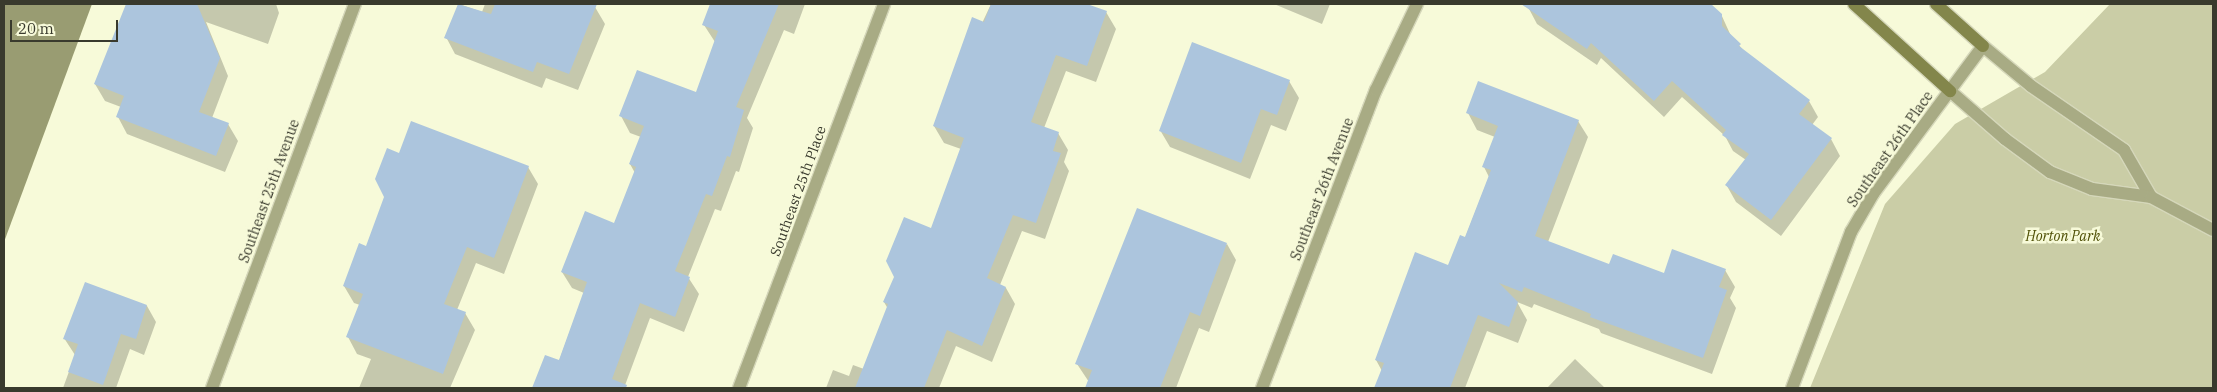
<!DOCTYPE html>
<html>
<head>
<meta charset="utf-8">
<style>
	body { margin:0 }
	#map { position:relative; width:2217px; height:392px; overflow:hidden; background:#f7fad9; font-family:"IBM Plex Serif",serif }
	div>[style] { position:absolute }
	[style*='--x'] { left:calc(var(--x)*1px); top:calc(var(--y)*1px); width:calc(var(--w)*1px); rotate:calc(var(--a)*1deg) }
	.green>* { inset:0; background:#cacda6 }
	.water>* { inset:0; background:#999c72 }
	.shadow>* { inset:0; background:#0003 }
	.building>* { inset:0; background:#acc5dd }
	.roads { filter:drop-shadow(1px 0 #d5d7ba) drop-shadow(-1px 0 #d5d7ba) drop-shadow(0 1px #d5d7ba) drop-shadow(0 -1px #d5d7ba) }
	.lane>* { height:12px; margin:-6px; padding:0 6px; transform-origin:6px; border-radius:6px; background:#a8ab84 }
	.street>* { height:12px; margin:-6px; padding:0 6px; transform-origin:6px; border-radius:6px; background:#a8ab84 }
	.secondary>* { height:12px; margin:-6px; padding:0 6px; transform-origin:6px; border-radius:6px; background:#83864b }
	span { translate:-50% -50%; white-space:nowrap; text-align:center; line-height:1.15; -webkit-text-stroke:5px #f7fad9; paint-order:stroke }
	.street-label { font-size:14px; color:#393a2d }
	.park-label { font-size:14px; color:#4f5006; font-style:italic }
	.frame { position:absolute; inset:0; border:5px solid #393a2d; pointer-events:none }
	.scale { position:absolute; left:10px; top:20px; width:108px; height:22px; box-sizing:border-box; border:2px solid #393a2d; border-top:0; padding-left:6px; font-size:15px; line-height:18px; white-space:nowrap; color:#393a2d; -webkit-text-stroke:4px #f7fad9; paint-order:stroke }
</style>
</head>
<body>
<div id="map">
	<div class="green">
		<i style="clip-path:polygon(2110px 4px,2213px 4px,2213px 388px,1810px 388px,1885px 204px,1955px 124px,2045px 72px)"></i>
	</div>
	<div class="water">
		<i style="clip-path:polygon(4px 4px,92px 4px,4px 242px)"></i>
	</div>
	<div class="shadow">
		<i style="clip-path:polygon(155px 4px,276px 4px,279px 13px,268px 44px,206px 22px,228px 76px,212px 118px,228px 124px,238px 141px,225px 172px,127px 134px,118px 117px,121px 107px,105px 101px,95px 84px,147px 26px)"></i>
		<i style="clip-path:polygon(459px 4px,482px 12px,485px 4px,587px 4px,595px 7px,605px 24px,578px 90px,546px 78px,542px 88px,455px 54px,446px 37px)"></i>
		<i style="clip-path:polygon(711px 4px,805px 4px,794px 34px,784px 30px,747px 118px,753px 128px,739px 172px,736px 171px,721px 211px,715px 209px,688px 277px,699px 294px,684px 332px,650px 318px,624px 388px,534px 388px,546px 356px,559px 361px,584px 293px,572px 288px,562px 272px,615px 224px,635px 173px,630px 164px,641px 137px,630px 133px,621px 116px,696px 94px,715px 42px,704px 25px)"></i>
		<i style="clip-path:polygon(991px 4px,1083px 4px,1106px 12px,1116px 29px,1096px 82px,1066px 71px,1044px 128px,1058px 133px,1068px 150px,1064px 162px,1069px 171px,1045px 239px,1022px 231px,1000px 285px,1006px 288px,1015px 304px,992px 362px,956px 346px,939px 388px,826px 388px,833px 370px,849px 376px,853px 365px,864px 369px,888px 309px,884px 302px,931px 230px,961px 149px,944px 143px,934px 126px)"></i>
		<i style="clip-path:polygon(1274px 4px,1330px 4px,1322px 24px)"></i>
		<i style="clip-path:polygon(1530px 4px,1709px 4px,1721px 14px,1731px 36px,1745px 52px,1809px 101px,1818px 117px,1812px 125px,1831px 139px,1840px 156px,1781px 236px,1736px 202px,1727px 186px,1746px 160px,1733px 151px,1725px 136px,1682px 97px,1664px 117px,1601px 58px,1597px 65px,1537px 24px,1528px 7px)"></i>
		<i style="clip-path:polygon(1289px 81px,1299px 98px,1286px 131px,1271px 125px,1250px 179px,1170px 147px,1160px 130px)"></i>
		<i style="clip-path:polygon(1468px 113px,1578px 121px,1588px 137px,1548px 242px,1610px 266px,1665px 274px,1725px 270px,1735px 287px,1730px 298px,1736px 308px,1712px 374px,1601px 333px,1599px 329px,1534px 304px,1532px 308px,1517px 302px,1527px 320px,1518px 343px,1487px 331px,1465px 388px,1376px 388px,1382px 371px,1376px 360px,1449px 267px,1465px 238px,1489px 177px,1484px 167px,1495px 137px,1477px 130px)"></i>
		<i style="clip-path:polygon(400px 154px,528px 167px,538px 184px,504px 274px,476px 263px,457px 310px,465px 313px,475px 330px,450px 388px,359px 388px,371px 359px,357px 354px,348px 337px,360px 305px,354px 303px,344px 286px,367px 248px)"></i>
		<i style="clip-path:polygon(1227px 244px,1236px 260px,1209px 332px,1199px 328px,1176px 388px,1087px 388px,1089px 382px,1077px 364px)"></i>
		<i style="clip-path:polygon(86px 284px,147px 306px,156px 322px,144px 355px,130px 349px,116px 388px,63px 388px,75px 355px,64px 338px)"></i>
		<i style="clip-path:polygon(1575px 359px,1605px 388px,1547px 388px)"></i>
	</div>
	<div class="building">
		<i style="clip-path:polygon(126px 4px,197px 4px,220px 58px,199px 112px,229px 123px,216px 156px,116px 117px,124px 96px,94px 84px)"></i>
		<i style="clip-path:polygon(458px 4px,491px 14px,495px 4px,597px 4px,569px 74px,537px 62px,533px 72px,444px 38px)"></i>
		<i style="clip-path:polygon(710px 4px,779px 4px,736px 107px,744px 110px,730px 157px,727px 156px,712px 196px,706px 194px,675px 271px,690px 277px,675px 317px,640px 303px,612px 379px,627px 385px,626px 388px,532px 388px,545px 355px,559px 360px,587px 282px,561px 272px,585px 211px,614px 223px,636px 167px,629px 164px,644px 126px,619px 116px,637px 70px,696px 92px,718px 31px,702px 25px)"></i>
		<i style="clip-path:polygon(991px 4px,1087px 4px,1107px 11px,1087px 66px,1056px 55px,1031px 122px,1059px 132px,1053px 151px,1061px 153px,1036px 223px,1013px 215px,987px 278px,1006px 287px,982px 346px,947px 330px,924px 388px,855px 388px,888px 304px,883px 302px,894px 277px,886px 261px,904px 217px,931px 228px,964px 138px,933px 126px,972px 17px,984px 22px)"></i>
		<i style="clip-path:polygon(1521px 4px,1711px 4px,1722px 14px,1722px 26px,1741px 44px,1739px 46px,1810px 100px,1799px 114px,1832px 138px,1771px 220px,1725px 185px,1749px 154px,1722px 135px,1726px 130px,1672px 81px,1654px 101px,1591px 43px,1587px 49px)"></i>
		<i style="clip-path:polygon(1192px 42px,1290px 80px,1277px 115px,1261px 109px,1241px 163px,1159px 131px)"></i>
		<i style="clip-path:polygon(1478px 81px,1579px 120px,1535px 236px,1609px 264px,1613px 254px,1664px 273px,1672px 249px,1726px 269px,1719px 287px,1727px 290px,1703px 358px,1590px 317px,1591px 314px,1524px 287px,1522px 292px,1499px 283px,1518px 302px,1509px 327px,1478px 315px,1450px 388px,1374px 388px,1384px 363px,1375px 360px,1415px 252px,1448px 265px,1460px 235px,1465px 237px,1491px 170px,1482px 167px,1498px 126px,1466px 113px)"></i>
		<i style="clip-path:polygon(411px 121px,529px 166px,494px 258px,467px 247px,444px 304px,466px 312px,443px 374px,346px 337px,363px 294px,343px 286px,359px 243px,366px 246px,384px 197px,375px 179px,387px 148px,399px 153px)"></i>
		<i style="clip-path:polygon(1137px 208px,1227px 243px,1200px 316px,1190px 312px,1160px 388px,1085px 388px,1092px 370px,1075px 364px)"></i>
		<i style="clip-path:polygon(85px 282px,147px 305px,136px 339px,121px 334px,103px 385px,68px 372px,78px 344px,63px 339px)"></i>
	</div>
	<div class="roads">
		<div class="lane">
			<i style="--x:1983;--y:46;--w:62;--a:39.8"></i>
			<i style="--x:2031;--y:86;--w:113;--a:34.5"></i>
			<i style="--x:2124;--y:150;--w:54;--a:60.1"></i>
			<i style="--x:1950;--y:91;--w:73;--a:41.1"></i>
			<i style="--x:2005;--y:139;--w:56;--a:36.3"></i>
			<i style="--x:2050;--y:172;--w:45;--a:22"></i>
			<i style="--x:2092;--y:189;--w:60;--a:7.7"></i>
			<i style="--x:2151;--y:197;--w:70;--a:28"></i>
		</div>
		<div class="street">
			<i style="--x:212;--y:388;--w:410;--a:-69.6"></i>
			<i style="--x:739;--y:388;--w:410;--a:-69.3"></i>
			<i style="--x:1262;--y:388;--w:319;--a:-69.1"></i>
			<i style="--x:1376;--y:90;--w:95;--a:-64.5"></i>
			<i style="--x:1792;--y:388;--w:167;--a:-69.3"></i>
			<i style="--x:1851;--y:232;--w:44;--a:-59.9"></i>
			<i style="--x:1873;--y:194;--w:184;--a:-53.4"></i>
		</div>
		<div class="secondary">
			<i style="--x:1854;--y:4;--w:130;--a:42.2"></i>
			<i style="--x:1936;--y:4;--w:63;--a:41.8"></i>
		</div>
	</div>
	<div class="street-label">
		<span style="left:1890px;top:149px;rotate:-55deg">Southeast 26th Place</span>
		<span style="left:1322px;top:189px;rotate:-69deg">Southeast 26th Avenue</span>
		<span style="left:269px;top:191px;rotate:-70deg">Southeast 25th Avenue</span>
		<span style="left:798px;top:191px;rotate:-70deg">Southeast 25th Place</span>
	</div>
	<div class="park-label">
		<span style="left:2063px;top:236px">Horton Park</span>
	</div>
	<div class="frame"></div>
	<div class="scale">20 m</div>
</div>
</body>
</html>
